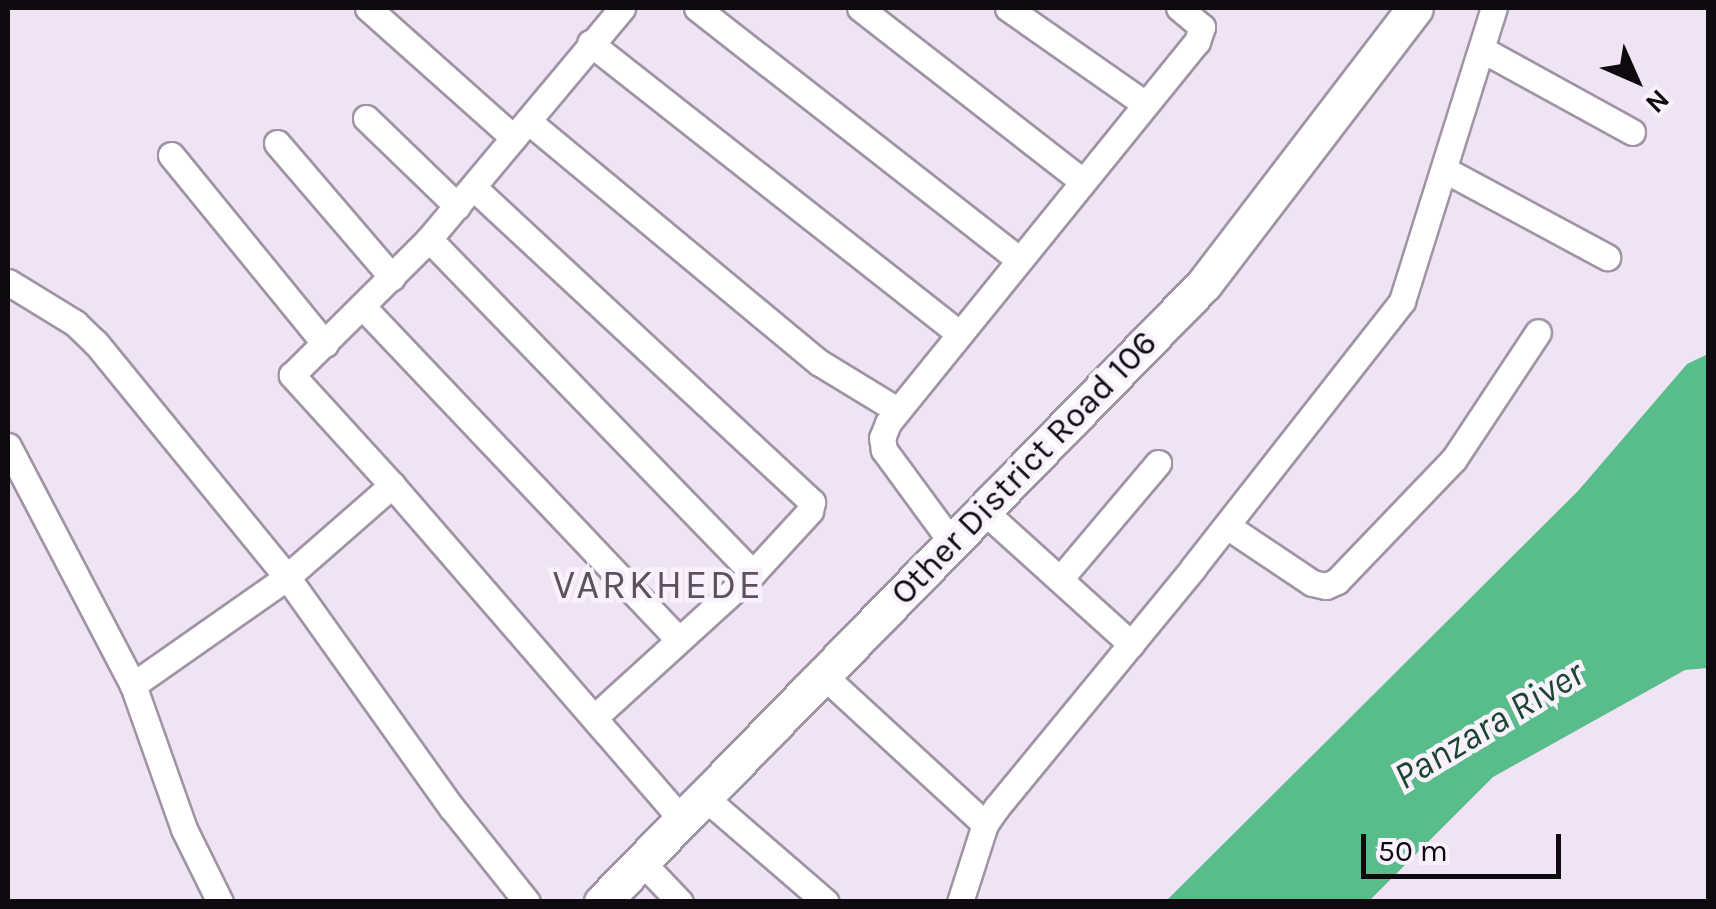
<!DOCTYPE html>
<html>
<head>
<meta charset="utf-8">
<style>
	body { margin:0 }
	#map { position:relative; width:1716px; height:909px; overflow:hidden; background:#efe3f4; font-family:Karla,sans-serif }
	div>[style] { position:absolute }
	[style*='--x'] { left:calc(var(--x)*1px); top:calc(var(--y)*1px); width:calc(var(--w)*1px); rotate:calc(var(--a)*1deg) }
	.water>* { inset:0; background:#59bc8b }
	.roads { filter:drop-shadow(2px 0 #9f94a4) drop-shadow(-2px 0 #9f94a4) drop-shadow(0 2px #9f94a4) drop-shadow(0 -2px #9f94a4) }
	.street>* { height:25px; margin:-12.5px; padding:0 12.5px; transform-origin:12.5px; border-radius:12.5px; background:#fff }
	.secondary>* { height:35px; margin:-17.5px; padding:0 17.5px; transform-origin:17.5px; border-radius:17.5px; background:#fff }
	span { translate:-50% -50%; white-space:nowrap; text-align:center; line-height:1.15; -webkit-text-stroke:9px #f9f2fd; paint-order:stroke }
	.street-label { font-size:35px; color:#0e0a10 }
	.water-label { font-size:38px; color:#1b4531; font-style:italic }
	.quarter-label { font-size:40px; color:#5b5160; letter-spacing:2.5px }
	.frame { position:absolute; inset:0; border:10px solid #0e0a10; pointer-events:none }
	.north { position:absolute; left:1586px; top:30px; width:100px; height:100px; -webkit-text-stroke:8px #f9f2fd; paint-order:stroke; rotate:135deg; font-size:28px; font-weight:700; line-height:40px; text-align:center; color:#0e0a10 }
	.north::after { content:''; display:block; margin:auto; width:35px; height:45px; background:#0e0a10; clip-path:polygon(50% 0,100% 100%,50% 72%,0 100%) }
	.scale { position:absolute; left:1361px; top:834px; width:200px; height:45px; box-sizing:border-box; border:5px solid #0e0a10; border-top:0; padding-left:12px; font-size:30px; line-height:35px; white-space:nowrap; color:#0e0a10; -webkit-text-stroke:8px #f9f2fd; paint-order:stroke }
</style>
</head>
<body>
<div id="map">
	<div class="water">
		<i style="clip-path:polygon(1708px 354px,1708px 668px,1685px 670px,1493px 777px,1369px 901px,1166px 901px,1578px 491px,1687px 364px)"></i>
	</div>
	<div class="roads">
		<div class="street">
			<i style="--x:368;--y:8;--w:195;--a:41.7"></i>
			<i style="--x:697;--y:8;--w:407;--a:38"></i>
			<i style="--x:860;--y:8;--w:281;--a:37.9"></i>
			<i style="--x:1008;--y:8;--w:167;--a:35"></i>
			<i style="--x:590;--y:43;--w:469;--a:38.2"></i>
			<i style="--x:1483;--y:50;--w:170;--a:28.8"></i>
			<i style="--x:366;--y:118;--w:127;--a:44"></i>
			<i style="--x:528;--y:121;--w:379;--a:39.7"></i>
			<i style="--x:820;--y:363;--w:90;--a:31.4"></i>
			<i style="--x:277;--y:143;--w:177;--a:49.4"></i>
			<i style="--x:171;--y:155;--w:244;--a:50.8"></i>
			<i style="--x:1447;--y:171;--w:182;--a:28.3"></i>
			<i style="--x:473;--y:187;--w:463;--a:42.9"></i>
			<i style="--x:812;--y:502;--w:9;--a:103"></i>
			<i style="--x:810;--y:511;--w:84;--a:132.6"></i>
			<i style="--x:753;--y:573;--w:214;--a:137.7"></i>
			<i style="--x:429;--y:239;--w:465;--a:45.9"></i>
			<i style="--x:8;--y:282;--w:79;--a:31.5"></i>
			<i style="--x:75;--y:323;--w:29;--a:44"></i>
			<i style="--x:96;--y:343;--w:302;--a:50.8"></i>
			<i style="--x:287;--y:577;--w:284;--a:54.5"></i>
			<i style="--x:452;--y:808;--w:120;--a:51.4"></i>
			<i style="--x:362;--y:306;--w:460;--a:46.5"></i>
			<i style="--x:8;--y:446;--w:270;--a:62.4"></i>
			<i style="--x:392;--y:485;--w:440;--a:49.1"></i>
			<i style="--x:985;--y:512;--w:197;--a:42.1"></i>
			<i style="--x:1227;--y:526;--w:102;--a:33.8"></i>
			<i style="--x:1312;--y:583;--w:14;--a:12"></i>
			<i style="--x:1326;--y:586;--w:12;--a:-24"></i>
			<i style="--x:1337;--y:581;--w:169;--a:-46.2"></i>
			<i style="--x:1454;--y:459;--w:152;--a:-56.5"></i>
			<i style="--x:953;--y:544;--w:117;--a:-126.3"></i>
			<i style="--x:884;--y:450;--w:12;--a:-99"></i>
			<i style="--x:882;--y:438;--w:16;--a:-68"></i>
			<i style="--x:888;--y:423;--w:491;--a:-51"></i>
			<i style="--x:1197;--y:42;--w:16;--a:-72"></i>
			<i style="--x:1202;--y:27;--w:30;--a:-140"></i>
			<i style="--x:1060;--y:579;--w:152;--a:-49.8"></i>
			<i style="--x:824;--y:676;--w:219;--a:42.6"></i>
			<i style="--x:703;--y:796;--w:162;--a:40.8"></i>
			<i style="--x:640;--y:860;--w:58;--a:46.4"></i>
			<i style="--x:220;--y:902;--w:81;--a:-116.3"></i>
			<i style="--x:184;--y:829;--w:153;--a:-109.5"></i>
			<i style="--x:133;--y:685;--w:188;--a:-35"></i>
			<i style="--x:287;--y:577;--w:140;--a:-41.2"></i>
			<i style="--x:392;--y:485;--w:149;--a:-132.3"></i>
			<i style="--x:292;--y:375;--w:193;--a:-44.8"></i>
			<i style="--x:429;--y:239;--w:301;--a:-50.1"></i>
			<i style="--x:960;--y:902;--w:82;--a:-72.2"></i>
			<i style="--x:985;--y:824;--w:21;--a:-55"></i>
			<i style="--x:997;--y:807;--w:309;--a:-50.6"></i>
			<i style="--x:1193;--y:568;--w:339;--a:-51.9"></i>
			<i style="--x:1402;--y:301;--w:307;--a:-72.6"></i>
		</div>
		<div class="secondary">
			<i style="--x:602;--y:902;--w:863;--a:-45.75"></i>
			<i style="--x:1204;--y:284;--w:347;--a:-52.6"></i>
		</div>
	</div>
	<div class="street-label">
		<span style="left:1024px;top:468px;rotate:-46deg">Other District Road 106</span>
	</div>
	<div class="water-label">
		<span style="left:1489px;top:725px;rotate:-31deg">Panzara River</span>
	</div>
	<div class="quarter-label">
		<span style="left:658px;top:585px">VARKHEDE</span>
	</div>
	<div class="frame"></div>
	<div class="north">N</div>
	<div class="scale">50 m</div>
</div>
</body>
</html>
